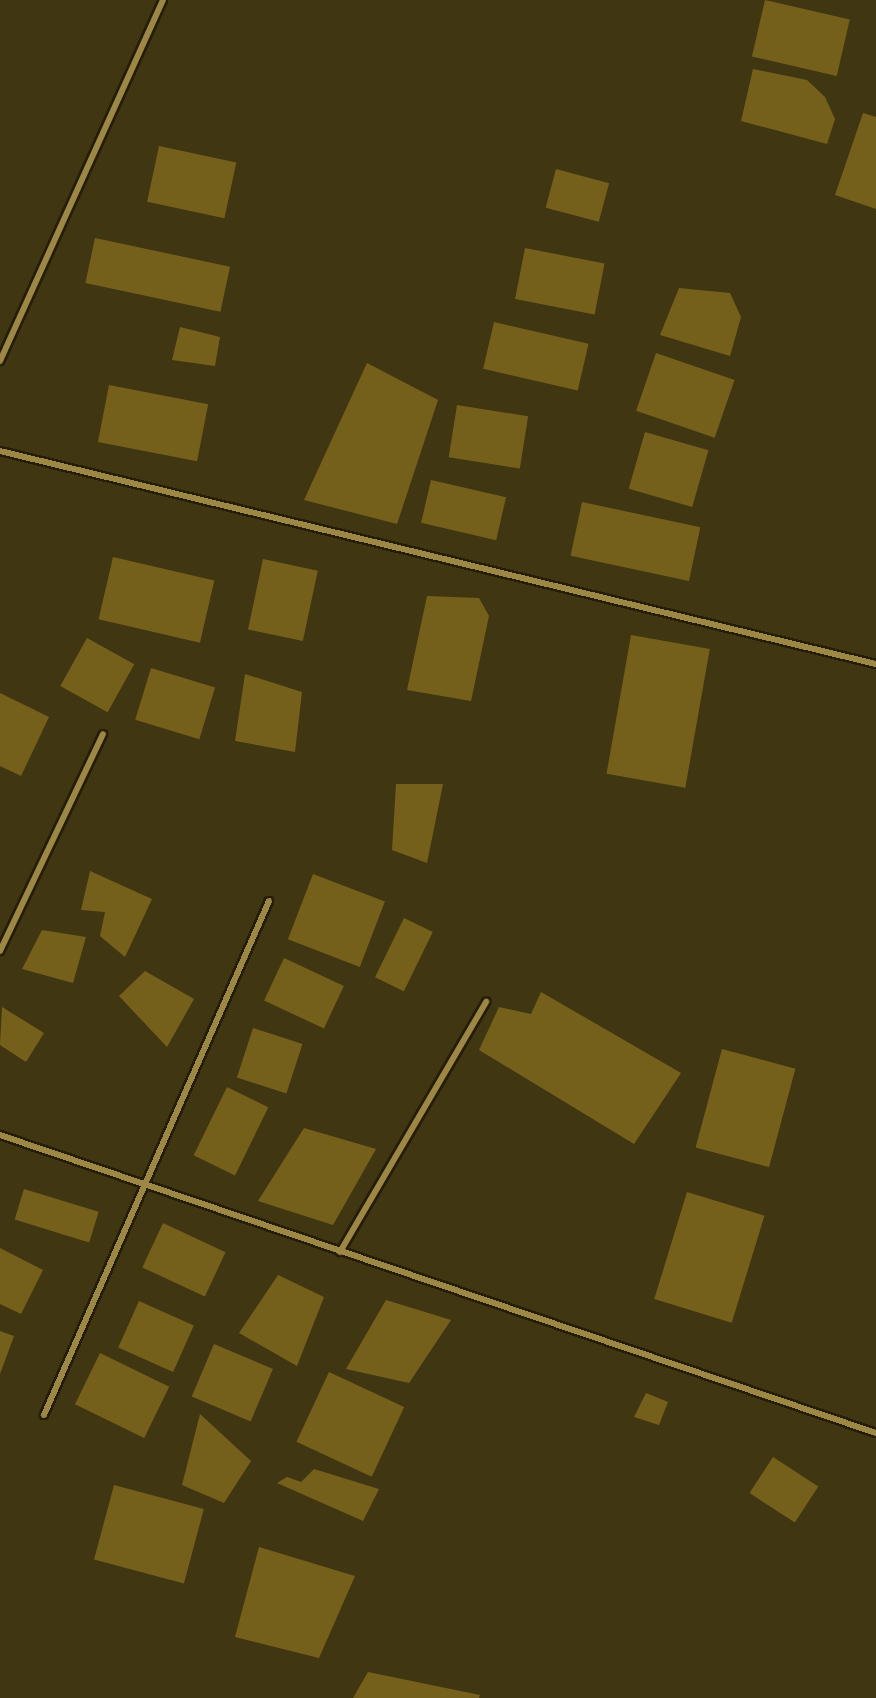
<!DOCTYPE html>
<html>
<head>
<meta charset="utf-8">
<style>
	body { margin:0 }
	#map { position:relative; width:876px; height:1698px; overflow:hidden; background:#413612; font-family:Commissioner,sans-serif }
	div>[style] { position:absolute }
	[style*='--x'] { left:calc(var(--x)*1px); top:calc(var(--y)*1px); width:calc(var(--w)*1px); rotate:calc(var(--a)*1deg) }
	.building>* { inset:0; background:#75601b; transform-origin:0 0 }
	.roads { filter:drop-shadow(2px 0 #241d08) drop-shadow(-2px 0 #241d08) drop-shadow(0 2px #241d08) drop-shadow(0 -2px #241d08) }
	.minor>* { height:6px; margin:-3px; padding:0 3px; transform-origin:3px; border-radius:3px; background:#9d8745 }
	span { translate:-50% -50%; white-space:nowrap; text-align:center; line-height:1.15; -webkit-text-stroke:5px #362b07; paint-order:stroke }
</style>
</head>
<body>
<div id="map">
	<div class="building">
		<i style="left:765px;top:0;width:87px;height:58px;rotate:13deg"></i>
		<i style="clip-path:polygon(753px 69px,807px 80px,825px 97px,835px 119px,827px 144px,741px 121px)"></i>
		<i style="clip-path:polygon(863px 113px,876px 117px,876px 209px,835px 195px)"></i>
		<i style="left:159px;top:146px;width:79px;height:57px;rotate:12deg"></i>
		<i style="left:556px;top:169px;width:55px;height:40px;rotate:15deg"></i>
		<i style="left:95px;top:238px;width:138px;height:46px;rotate:12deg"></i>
		<i style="left:525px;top:248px;width:81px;height:52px;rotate:11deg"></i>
		<i style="clip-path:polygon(679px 288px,730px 293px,741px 317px,730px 356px,660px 335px)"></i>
		<i style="left:494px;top:322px;width:97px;height:48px;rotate:13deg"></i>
		<i style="clip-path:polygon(180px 327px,220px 337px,215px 366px,172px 360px)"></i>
		<i style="left:656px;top:353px;width:83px;height:61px;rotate:19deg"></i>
		<i style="clip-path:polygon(367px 363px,438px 400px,397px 524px,304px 500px)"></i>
		<i style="left:109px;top:385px;width:101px;height:58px;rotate:11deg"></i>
		<i style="left:457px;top:405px;width:72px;height:53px;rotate:9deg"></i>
		<i style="left:645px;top:432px;width:66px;height:59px;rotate:16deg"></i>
		<i style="left:431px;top:480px;width:77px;height:44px;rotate:13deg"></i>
		<i style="left:582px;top:502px;width:121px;height:55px;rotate:12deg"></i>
		<i style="left:113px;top:557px;width:104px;height:64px;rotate:13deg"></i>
		<i style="left:263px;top:559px;width:56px;height:72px;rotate:12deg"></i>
		<i style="clip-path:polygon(427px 596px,479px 598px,489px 616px,471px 701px,407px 690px)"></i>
		<i style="left:631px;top:635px;width:80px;height:141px;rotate:10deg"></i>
		<i style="left:87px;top:638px;width:54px;height:55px;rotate:29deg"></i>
		<i style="left:151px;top:668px;width:67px;height:54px;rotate:17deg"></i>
		<i style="clip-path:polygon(245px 674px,302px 692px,295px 752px,235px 741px)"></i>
		<i style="clip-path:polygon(0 693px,49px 717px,21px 776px,0 766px)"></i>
		<i style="clip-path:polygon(396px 784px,443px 784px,427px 863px,392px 850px)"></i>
		<i style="clip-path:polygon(90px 871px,152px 899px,125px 957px,100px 936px,105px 912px,81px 910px)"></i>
		<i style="left:313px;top:874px;width:77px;height:70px;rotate:21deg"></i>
		<i style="left:404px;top:918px;width:32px;height:66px;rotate:26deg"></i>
		<i style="clip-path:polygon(42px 930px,86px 937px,73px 983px,22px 969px)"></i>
		<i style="left:284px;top:958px;width:66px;height:47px;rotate:25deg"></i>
		<i style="clip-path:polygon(145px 971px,194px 999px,167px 1047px,119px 996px)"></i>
		<i style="clip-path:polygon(541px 992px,681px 1073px,634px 1144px,479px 1050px,499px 1007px,531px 1014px)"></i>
		<i style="clip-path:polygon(2px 1007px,44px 1033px,26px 1062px,0 1045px)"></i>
		<i style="left:253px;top:1028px;width:52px;height:52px;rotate:18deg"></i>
		<i style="left:722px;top:1049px;width:76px;height:102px;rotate:15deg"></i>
		<i style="left:227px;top:1087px;width:46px;height:76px;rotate:26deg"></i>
		<i style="clip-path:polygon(304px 1128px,376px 1149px,333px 1225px,258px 1201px)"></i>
		<i style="left:24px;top:1189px;width:78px;height:32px;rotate:17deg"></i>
		<i style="left:687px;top:1192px;width:81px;height:112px;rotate:17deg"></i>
		<i style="left:163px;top:1223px;width:69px;height:49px;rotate:25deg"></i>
		<i style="clip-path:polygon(0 1248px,43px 1270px,21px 1314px,0 1304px)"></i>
		<i style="clip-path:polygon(278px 1275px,324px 1297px,297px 1366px,239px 1333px)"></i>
		<i style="clip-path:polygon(386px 1300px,451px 1320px,409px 1383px,346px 1369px)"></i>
		<i style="left:139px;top:1301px;width:60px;height:51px;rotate:24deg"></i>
		<i style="clip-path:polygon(0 1331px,14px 1336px,0 1374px)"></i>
		<i style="left:214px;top:1344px;width:64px;height:57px;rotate:23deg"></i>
		<i style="left:100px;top:1353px;width:77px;height:57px;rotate:26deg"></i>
		<i style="left:329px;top:1372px;width:83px;height:77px;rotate:25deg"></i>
		<i style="clip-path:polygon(646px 1393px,668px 1402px,659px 1425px,634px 1417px)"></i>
		<i style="clip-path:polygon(200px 1414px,251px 1461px,224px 1503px,182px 1485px)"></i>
		<i style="left:773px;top:1457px;width:54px;height:43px;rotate:33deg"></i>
		<i style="clip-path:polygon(314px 1469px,379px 1489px,363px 1521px,277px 1483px,287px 1477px,301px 1482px)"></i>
		<i style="left:114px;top:1485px;width:93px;height:77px;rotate:15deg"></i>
		<i style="clip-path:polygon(259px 1547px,355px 1576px,319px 1658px,235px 1637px)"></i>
		<i style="clip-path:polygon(368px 1672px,480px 1695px,479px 1698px,353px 1698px)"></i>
	</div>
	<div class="roads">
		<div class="minor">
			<i style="--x:0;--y:361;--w:396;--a:-65.7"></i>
			<i style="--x:0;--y:451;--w:902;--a:13.67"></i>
			<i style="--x:0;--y:951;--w:240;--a:-64.6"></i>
			<i style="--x:0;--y:1135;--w:925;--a:18.79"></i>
			<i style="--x:340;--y:1252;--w:290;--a:-59.7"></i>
			<i style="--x:44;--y:1415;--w:561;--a:-66.36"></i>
		</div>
	</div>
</div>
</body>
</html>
